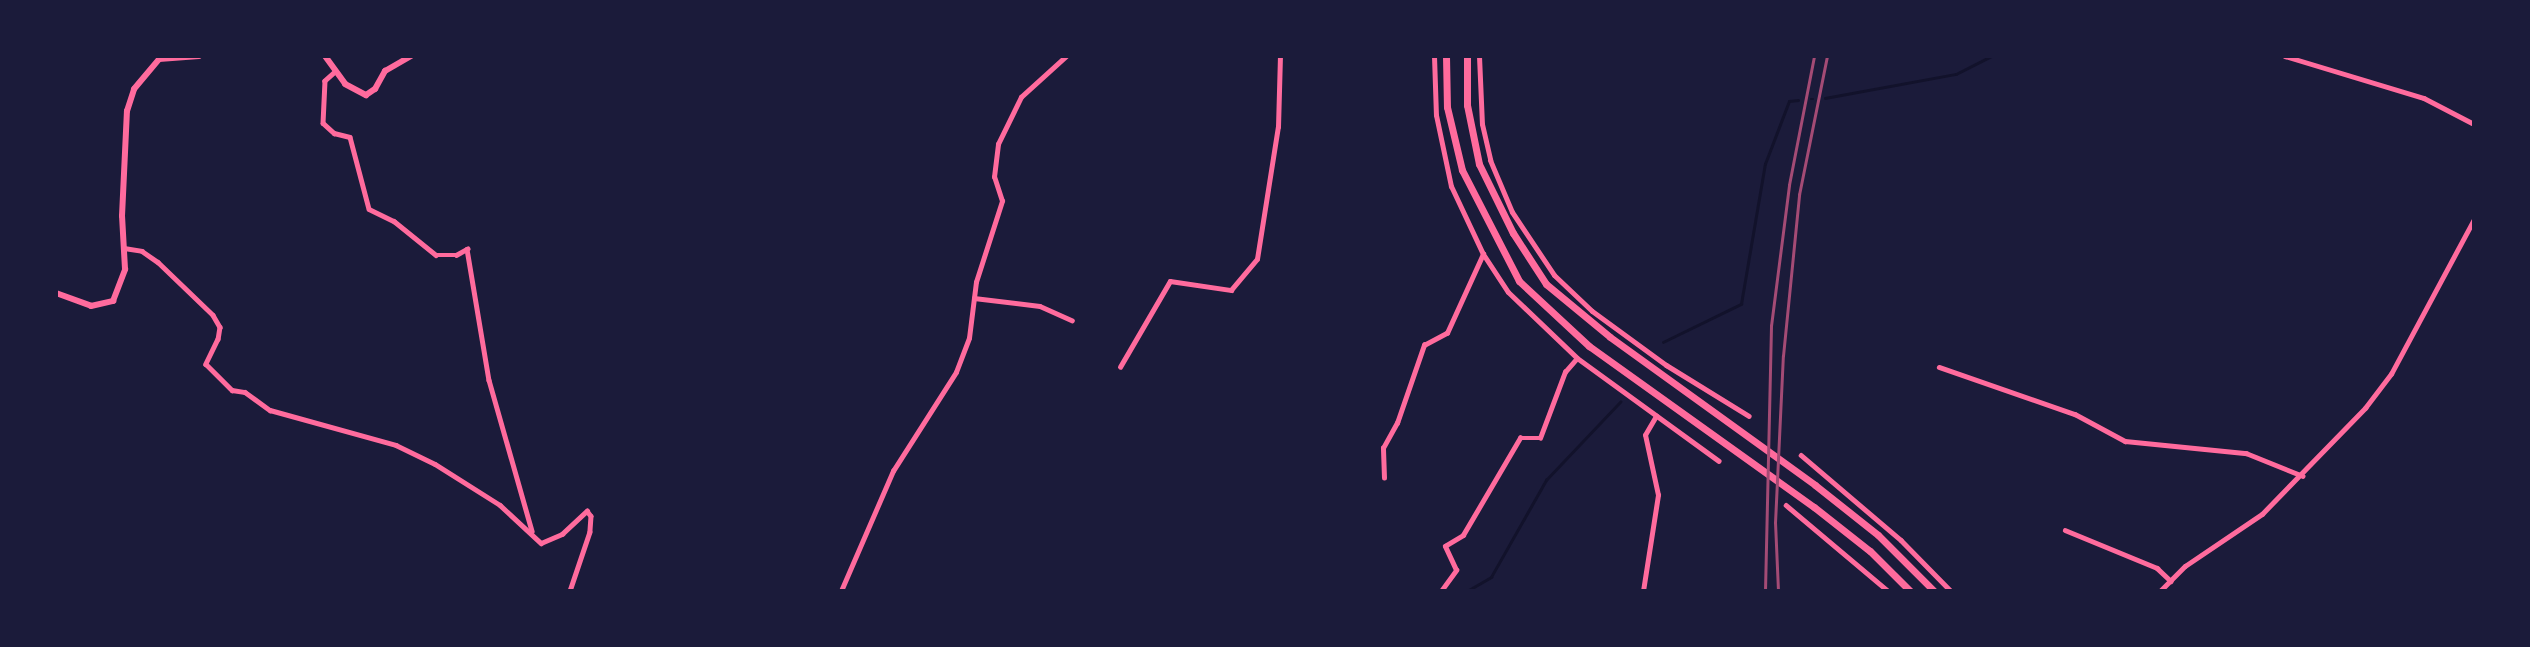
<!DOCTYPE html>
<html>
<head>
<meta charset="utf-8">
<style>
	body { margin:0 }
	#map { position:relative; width:2530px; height:647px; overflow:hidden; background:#1b1b3a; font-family:Manrope,sans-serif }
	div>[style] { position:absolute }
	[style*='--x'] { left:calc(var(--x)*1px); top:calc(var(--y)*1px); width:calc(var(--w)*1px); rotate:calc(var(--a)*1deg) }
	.stream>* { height:2.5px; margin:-1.25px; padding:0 1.25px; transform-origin:1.25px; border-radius:1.25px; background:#12122b }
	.minor>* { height:4.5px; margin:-2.25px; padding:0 2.25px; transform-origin:2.25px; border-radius:2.25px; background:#ff6b9d }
	.tertiary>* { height:5px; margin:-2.5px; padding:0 2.5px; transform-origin:2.5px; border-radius:2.5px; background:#ff6b9d }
	.secondary>* { height:6px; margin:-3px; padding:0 3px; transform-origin:3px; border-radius:3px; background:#ff6b9d }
	.trunk>* { height:7px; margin:-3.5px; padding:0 3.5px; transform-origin:3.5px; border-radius:3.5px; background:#ff6b9d }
	.rail>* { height:2.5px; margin:-1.25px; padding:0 1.25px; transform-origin:1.25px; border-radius:1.25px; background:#a44b75 }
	span { translate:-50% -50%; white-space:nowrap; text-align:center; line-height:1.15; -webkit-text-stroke:7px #1b1b3a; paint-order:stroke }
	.frame { position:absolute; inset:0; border:58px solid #1b1b3a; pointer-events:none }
</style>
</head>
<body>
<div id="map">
	<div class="stream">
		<i style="--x:1825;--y:98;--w:133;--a:-10.4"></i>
		<i style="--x:1956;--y:74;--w:39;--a:-27"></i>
		<i style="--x:1811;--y:99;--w:2;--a:0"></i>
		<i style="--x:1663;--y:342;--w:87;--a:-26"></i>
		<i style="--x:1741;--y:304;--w:142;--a:-80.3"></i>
		<i style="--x:1765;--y:164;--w:67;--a:-69.1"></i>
		<i style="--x:1789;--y:101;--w:9;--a:-6"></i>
		<i style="--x:1467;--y:591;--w:28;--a:-30"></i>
		<i style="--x:1491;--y:577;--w:112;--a:-60.4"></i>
		<i style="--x:1546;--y:480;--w:108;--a:-46.5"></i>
	</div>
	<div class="minor">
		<i style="--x:2285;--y:56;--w:145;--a:16.8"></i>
		<i style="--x:2424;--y:98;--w:56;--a:27.5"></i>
		<i style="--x:336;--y:71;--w:15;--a:138"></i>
		<i style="--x:325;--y:81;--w:42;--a:92.7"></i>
		<i style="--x:323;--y:123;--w:15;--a:42"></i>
		<i style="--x:334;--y:133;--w:16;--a:14"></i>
		<i style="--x:350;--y:137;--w:74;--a:75.2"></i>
		<i style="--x:369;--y:209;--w:28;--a:26"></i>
		<i style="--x:394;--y:221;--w:54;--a:39"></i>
		<i style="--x:436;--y:255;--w:20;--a:0"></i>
		<i style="--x:456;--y:255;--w:13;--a:-29"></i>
		<i style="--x:467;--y:249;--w:133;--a:80.5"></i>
		<i style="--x:489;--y:380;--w:157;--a:74.1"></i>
		<i style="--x:124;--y:248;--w:18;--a:9"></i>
		<i style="--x:142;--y:251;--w:19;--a:35"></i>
		<i style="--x:158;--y:262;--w:76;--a:43.9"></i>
		<i style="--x:213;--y:315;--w:14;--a:60"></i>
		<i style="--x:220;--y:327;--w:12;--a:99"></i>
		<i style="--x:218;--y:339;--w:28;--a:116"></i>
		<i style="--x:206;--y:364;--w:37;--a:45"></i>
		<i style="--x:232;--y:390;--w:13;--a:9"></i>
		<i style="--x:245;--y:392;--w:31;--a:36"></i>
		<i style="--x:270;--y:410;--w:131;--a:15.5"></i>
		<i style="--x:396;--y:445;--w:43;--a:26"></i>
		<i style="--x:435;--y:464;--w:77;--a:32.2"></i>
		<i style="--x:500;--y:505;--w:56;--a:42.8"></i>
		<i style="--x:541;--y:543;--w:23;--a:-23"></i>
		<i style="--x:562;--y:534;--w:34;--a:-43"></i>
		<i style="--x:587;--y:511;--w:6;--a:51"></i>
		<i style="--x:591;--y:516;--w:16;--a:94"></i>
		<i style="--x:590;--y:532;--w:62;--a:108.7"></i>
		<i style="--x:974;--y:298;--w:66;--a:6.9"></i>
		<i style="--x:1040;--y:306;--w:35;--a:24"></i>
		<i style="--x:1120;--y:367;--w:99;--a:-59.8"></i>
		<i style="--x:1170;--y:281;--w:62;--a:8.4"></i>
		<i style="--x:1231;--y:290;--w:40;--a:-50"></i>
		<i style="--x:1257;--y:259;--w:134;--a:-81"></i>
		<i style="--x:1278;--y:127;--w:71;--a:-88.4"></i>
		<i style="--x:1939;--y:367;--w:144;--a:19.1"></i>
		<i style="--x:2075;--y:414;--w:57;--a:28.4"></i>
		<i style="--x:2125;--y:441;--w:122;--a:5.7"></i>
		<i style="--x:2246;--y:453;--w:61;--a:22"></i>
		<i style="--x:1801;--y:455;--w:131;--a:40.4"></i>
		<i style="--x:1901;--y:540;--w:71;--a:45.6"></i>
		<i style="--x:1384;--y:478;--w:30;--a:-92"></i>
		<i style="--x:1383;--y:448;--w:29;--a:-61"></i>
		<i style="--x:1397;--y:423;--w:83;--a:-70.9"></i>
		<i style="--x:1424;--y:345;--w:26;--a:-28"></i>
		<i style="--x:1447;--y:333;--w:87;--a:-65.5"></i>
		<i style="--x:1786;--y:505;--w:133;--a:40.1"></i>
		<i style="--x:2065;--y:530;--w:100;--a:22.4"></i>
		<i style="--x:2157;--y:568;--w:19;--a:43"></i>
		<i style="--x:841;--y:591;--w:131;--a:-66.6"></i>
		<i style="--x:893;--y:471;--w:117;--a:-57.5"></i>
		<i style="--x:956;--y:372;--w:36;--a:-69"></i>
		<i style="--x:969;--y:338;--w:56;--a:-82.9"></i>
		<i style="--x:976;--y:282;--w:85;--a:-72.2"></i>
		<i style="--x:1002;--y:201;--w:25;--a:-108"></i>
		<i style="--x:994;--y:177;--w:33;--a:-83"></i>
		<i style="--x:998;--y:144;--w:52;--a:-63.9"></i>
		<i style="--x:1021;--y:97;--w:61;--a:-42.3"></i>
		<i style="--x:1441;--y:591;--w:26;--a:-54"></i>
		<i style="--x:1456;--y:570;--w:26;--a:-115"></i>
		<i style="--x:1445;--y:546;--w:21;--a:-31"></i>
		<i style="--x:1463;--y:535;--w:113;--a:-59.6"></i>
		<i style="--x:1520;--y:438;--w:20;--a:0"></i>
		<i style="--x:1540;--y:438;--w:71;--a:-69.3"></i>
		<i style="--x:1565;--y:372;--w:18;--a:-49"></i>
		<i style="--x:1643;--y:591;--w:97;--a:-81.1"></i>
		<i style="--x:1658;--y:495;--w:61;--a:-102.2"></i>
		<i style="--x:1645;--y:435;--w:22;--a:-60"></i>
		<i style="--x:2160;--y:591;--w:35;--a:-45"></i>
		<i style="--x:2185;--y:566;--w:93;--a:-34"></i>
		<i style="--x:2262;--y:514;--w:148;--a:-45.8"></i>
		<i style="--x:2365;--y:408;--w:43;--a:-52.6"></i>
		<i style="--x:2391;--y:374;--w:176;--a:-61.8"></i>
	</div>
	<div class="tertiary">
		<i style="--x:1434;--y:56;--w:59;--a:88.1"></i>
		<i style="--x:1436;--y:115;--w:73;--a:78.1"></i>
		<i style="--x:1451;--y:186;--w:75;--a:64.8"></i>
		<i style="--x:1483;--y:254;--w:45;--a:56.7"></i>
		<i style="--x:1508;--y:292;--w:95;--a:43.7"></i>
		<i style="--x:1577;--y:358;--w:175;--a:36"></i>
		<i style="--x:1479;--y:56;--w:68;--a:87.5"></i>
		<i style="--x:1482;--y:124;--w:37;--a:77"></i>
		<i style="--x:1490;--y:160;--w:56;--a:67.1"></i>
		<i style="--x:1512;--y:212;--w:76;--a:56.3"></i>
		<i style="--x:1554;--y:275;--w:52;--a:43.5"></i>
		<i style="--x:1592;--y:311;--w:92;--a:36.1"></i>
		<i style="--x:1666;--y:365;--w:97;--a:31.6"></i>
	</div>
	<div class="secondary">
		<i style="--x:325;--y:56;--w:34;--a:54"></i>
		<i style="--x:345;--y:84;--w:24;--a:28"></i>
		<i style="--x:366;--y:95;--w:11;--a:-34"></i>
		<i style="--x:375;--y:89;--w:21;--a:-61"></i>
		<i style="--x:385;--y:71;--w:30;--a:-30"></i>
		<i style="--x:56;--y:293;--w:37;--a:20"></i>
		<i style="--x:91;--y:306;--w:23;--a:-13"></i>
		<i style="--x:113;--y:301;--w:34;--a:-69"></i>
		<i style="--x:125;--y:269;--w:53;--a:-93.2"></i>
		<i style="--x:122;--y:216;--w:105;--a:-87.3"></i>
		<i style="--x:127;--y:111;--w:23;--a:-72"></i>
		<i style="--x:134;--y:89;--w:39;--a:-50"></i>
		<i style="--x:159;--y:59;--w:40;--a:-4.3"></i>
	</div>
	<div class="trunk">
		<i style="--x:1446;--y:56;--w:51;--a:88.9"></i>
		<i style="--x:1447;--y:107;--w:65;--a:76.6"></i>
		<i style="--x:1462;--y:170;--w:125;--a:62.8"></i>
		<i style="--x:1519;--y:281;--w:96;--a:42.9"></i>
		<i style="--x:1589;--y:346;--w:277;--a:35.6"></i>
		<i style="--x:1814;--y:507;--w:71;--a:38.2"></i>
		<i style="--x:1870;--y:551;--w:57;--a:45"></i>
		<i style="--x:1467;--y:56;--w:49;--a:90"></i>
		<i style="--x:1467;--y:105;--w:60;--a:78.5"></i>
		<i style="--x:1479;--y:164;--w:77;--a:63.8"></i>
		<i style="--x:1513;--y:233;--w:61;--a:57.1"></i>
		<i style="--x:1546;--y:284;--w:83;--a:39.6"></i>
		<i style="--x:1610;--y:337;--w:253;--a:35.8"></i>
		<i style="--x:1815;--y:485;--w:80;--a:38.4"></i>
		<i style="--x:1878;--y:535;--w:79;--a:45"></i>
	</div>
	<div class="rail">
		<i style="--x:1765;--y:591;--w:265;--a:-88.7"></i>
		<i style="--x:1771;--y:326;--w:142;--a:-82.7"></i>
		<i style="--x:1789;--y:185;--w:131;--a:-79"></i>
		<i style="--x:1778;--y:591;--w:68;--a:-92.5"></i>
		<i style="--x:1775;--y:523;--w:167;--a:-87.3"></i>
		<i style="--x:1783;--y:356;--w:162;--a:-84.3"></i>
		<i style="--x:1799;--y:195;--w:142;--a:-78.6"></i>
	</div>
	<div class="frame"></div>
</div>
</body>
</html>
